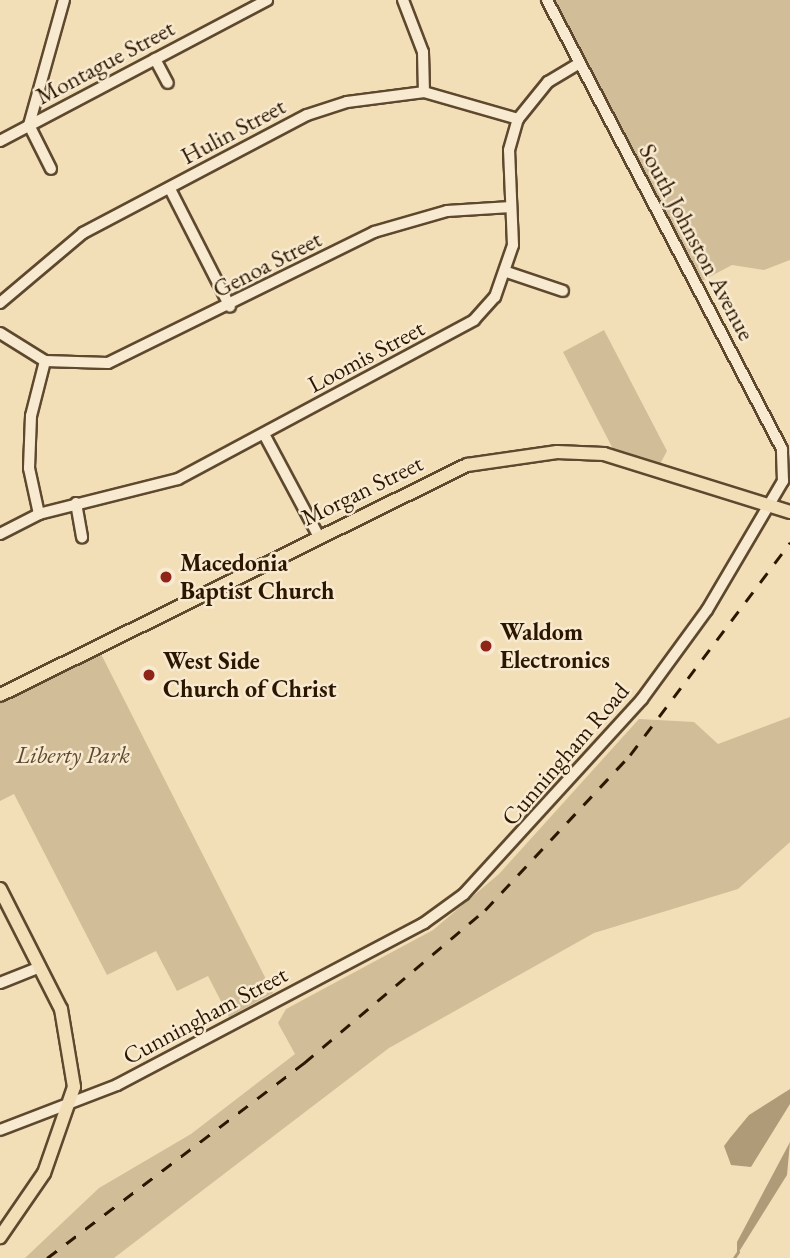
<!DOCTYPE html>
<html>
<head>
<meta charset="utf-8">
<style>
	body { margin:0 }
	#map { position:relative; width:790px; height:1258px; overflow:hidden; background:#f3dfb7; font-family:"EB Garamond",serif }
	div>[style] { position:absolute }
	[style*='--x'] { left:calc(var(--x)*1px); top:calc(var(--y)*1px); width:calc(var(--w)*1px); rotate:calc(var(--a)*1deg) }
	.green>* { inset:0; background:#d1bd98 }
	.water>* { inset:0; background:#b09b79 }
	.stream>* { height:2.5px; margin:-1.25px; padding:0 1.25px; transform-origin:1.25px; border-radius:1.25px; background:#b09b79 }
	.roads { filter:drop-shadow(2px 0 #5e482e) drop-shadow(-2px 0 #5e482e) drop-shadow(0 2px #5e482e) drop-shadow(0 -2px #5e482e) }
	.minor>* { height:10px; margin:-5px; padding:0 5px; transform-origin:5px; border-radius:5px; background:#f7ead0 }
	.major>* { height:12px; margin:-6px; padding:0 6px; transform-origin:6px; border-radius:6px; background:#f3dfb7 }
	.rail>* { height:2.5px; margin-top:-1.25px; transform-origin:0; background:repeating-linear-gradient(90deg,#2d1600 0 12px,transparent 0 24px) }
	.dots>* { width:19px; height:19px; translate:-50% -50%; box-sizing:border-box; border:4px solid #f7ead0; border-radius:50% }
	span { translate:-50% -50%; white-space:nowrap; text-align:center; line-height:1.15; -webkit-text-stroke:5px #f7ead0; paint-order:stroke }
	.street-label { font-size:24px; color:#2d1600 }
	.poi-label { font-size:24px; color:#2d1600; font-weight:700 }
	.left { translate:0 -50%; text-align:left }
	.park-label { font-size:24px; color:#5e482e; font-style:italic }
</style>
</head>
<body>
<div id="map">
	<div class="green">
		<i style="clip-path:polygon(555px 0,790px 0,790px 260px,764px 270px,732px 265px,700px 282px)"></i>
		<i style="clip-path:polygon(604px 330px,667px 451px,660px 464px,614px 451px,563px 352px)"></i>
		<i style="clip-path:polygon(101px 654px,273px 993px,229px 1017px,208px 976px,177px 991px,156px 951px,107px 975px,14px 794px,0 801px,0 699px)"></i>
		<i style="clip-path:polygon(790px 717px,790px 842px,738px 889px,594px 933px,389px 1048px,114px 1258px,25px 1258px,99px 1188px,191px 1134px,295px 1054px,278px 1023px,286px 1009px,433px 930px,499px 874px,639px 719px,694px 722px,718px 744px)"></i>
	</div>
	<div class="water">
		<i style="clip-path:polygon(790px 1089px,790px 1104px,751px 1167px,731px 1165px,724px 1146px,730px 1138px,749px 1115px)"></i>
		<i style="clip-path:polygon(790px 1142px,787px 1175px,737px 1255px,737px 1242px)"></i>
	</div>
	<div class="stream">
		<i style="--x:734;--y:1258;--w:7;--a:-56"></i>
	</div>
	<div class="roads">
		<div class="minor">
			<i style="--x:403;--y:0;--w:56;--a:69"></i>
			<i style="--x:423;--y:52;--w:40;--a:88.6"></i>
			<i style="--x:155;--y:59;--w:27;--a:62"></i>
			<i style="--x:29;--y:125;--w:130;--a:-74.4"></i>
			<i style="--x:29;--y:125;--w:49;--a:63.4"></i>
			<i style="--x:0;--y:141;--w:302;--a:-27.8"></i>
			<i style="--x:170;--y:189;--w:132;--a:63"></i>
			<i style="--x:507;--y:272;--w:59;--a:18.7"></i>
			<i style="--x:0;--y:303;--w:109;--a:-40.1"></i>
			<i style="--x:83;--y:233;--w:253;--a:-27.8"></i>
			<i style="--x:307;--y:115;--w:42;--a:-18"></i>
			<i style="--x:347;--y:102;--w:78;--a:-7.4"></i>
			<i style="--x:424;--y:92;--w:98;--a:16"></i>
			<i style="--x:0;--y:333;--w:53;--a:31.9"></i>
			<i style="--x:45;--y:361;--w:63;--a:1.8"></i>
			<i style="--x:108;--y:363;--w:297;--a:-26.2"></i>
			<i style="--x:374;--y:232;--w:76;--a:-16"></i>
			<i style="--x:447;--y:211;--w:64;--a:-3.6"></i>
			<i style="--x:264;--y:434;--w:115;--a:61.9"></i>
			<i style="--x:76;--y:503;--w:35;--a:80"></i>
			<i style="--x:39;--y:514;--w:47;--a:-102.3"></i>
			<i style="--x:29;--y:468;--w:52;--a:-87.8"></i>
			<i style="--x:31;--y:416;--w:57;--a:-75.7"></i>
			<i style="--x:0;--y:534;--w:44;--a:-27.1"></i>
			<i style="--x:39;--y:514;--w:143;--a:-14.1"></i>
			<i style="--x:178;--y:479;--w:336;--a:-28.2"></i>
			<i style="--x:474;--y:320;--w:31;--a:-48"></i>
			<i style="--x:495;--y:297;--w:55;--a:-70.9"></i>
			<i style="--x:513;--y:245;--w:95;--a:-92.4"></i>
			<i style="--x:509;--y:150;--w:32;--a:-74"></i>
			<i style="--x:518;--y:119;--w:48;--a:-51"></i>
			<i style="--x:548;--y:82;--w:37;--a:-31"></i>
			<i style="--x:0;--y:983;--w:43;--a:-21.8"></i>
			<i style="--x:0;--y:1130;--w:125;--a:-21"></i>
			<i style="--x:117;--y:1085;--w:347;--a:-27.8"></i>
			<i style="--x:424;--y:923;--w:49;--a:-35.9"></i>
			<i style="--x:464;--y:894;--w:264;--a:-47.6"></i>
			<i style="--x:642;--y:699;--w:110;--a:-53.9"></i>
			<i style="--x:707;--y:610;--w:150;--a:-59.5"></i>
			<i style="--x:783;--y:481;--w:32;--a:-92"></i>
			<i style="--x:782;--y:449;--w:507;--a:-117.63"></i>
		</div>
		<div class="major">
			<i style="--x:0;--y:695;--w:521;--a:-26.22"></i>
			<i style="--x:467;--y:465;--w:91;--a:-8.2"></i>
			<i style="--x:557;--y:452;--w:47;--a:2.4"></i>
			<i style="--x:604;--y:454;--w:195;--a:17.3"></i>
			<i style="--x:0;--y:889;--w:135;--a:63.1"></i>
			<i style="--x:61;--y:1009;--w:79;--a:80.5"></i>
			<i style="--x:74;--y:1087;--w:91;--a:109.2"></i>
			<i style="--x:44;--y:1173;--w:78;--a:124.5"></i>
		</div>
	</div>
	<div class="rail">
		<i style="--x:47;--y:1258;--w:323;--a:-37.2"></i>
		<i style="--x:304;--y:1063;--w:237;--a:-40.2"></i>
		<i style="--x:485;--y:910;--w:212;--a:-46.9"></i>
		<i style="--x:630;--y:755;--w:266;--a:-53"></i>
	</div>
	<div class="dots">
		<i style="left:166px;top:577px;background:#8f2418"></i>
		<i style="left:486px;top:646px;background:#8f2418"></i>
		<i style="left:149px;top:675px;background:#8f2418"></i>
	</div>
	<div class="street-label">
		<span style="left:105px;top:62px;rotate:-28deg">Montague Street</span>
		<span style="left:233px;top:131px;rotate:-28deg">Hulin Street</span>
		<span style="left:697px;top:242px;rotate:62deg">South Johnston Avenue</span>
		<span style="left:267px;top:264px;rotate:-27deg">Genoa Street</span>
		<span style="left:366px;top:356px;rotate:-28deg">Loomis Street</span>
		<span style="left:362px;top:490px;rotate:-26deg">Morgan Street</span>
		<span style="left:565px;top:754px;rotate:-49deg">Cunningham Road</span>
		<span style="left:205px;top:1015px;rotate:-28deg">Cunningham Street</span>
	</div>
	<div class="poi-label">
		<span class="left" style="left:180px;top:577px">Macedonia<br>Baptist Church</span>
		<span class="left" style="left:500px;top:646px">Waldom<br>Electronics</span>
		<span class="left" style="left:163px;top:675px">West Side<br>Church of Christ</span>
	</div>
	<div class="park-label">
		<span style="left:73px;top:755px">Liberty Park</span>
	</div>
</div>
</body>
</html>
